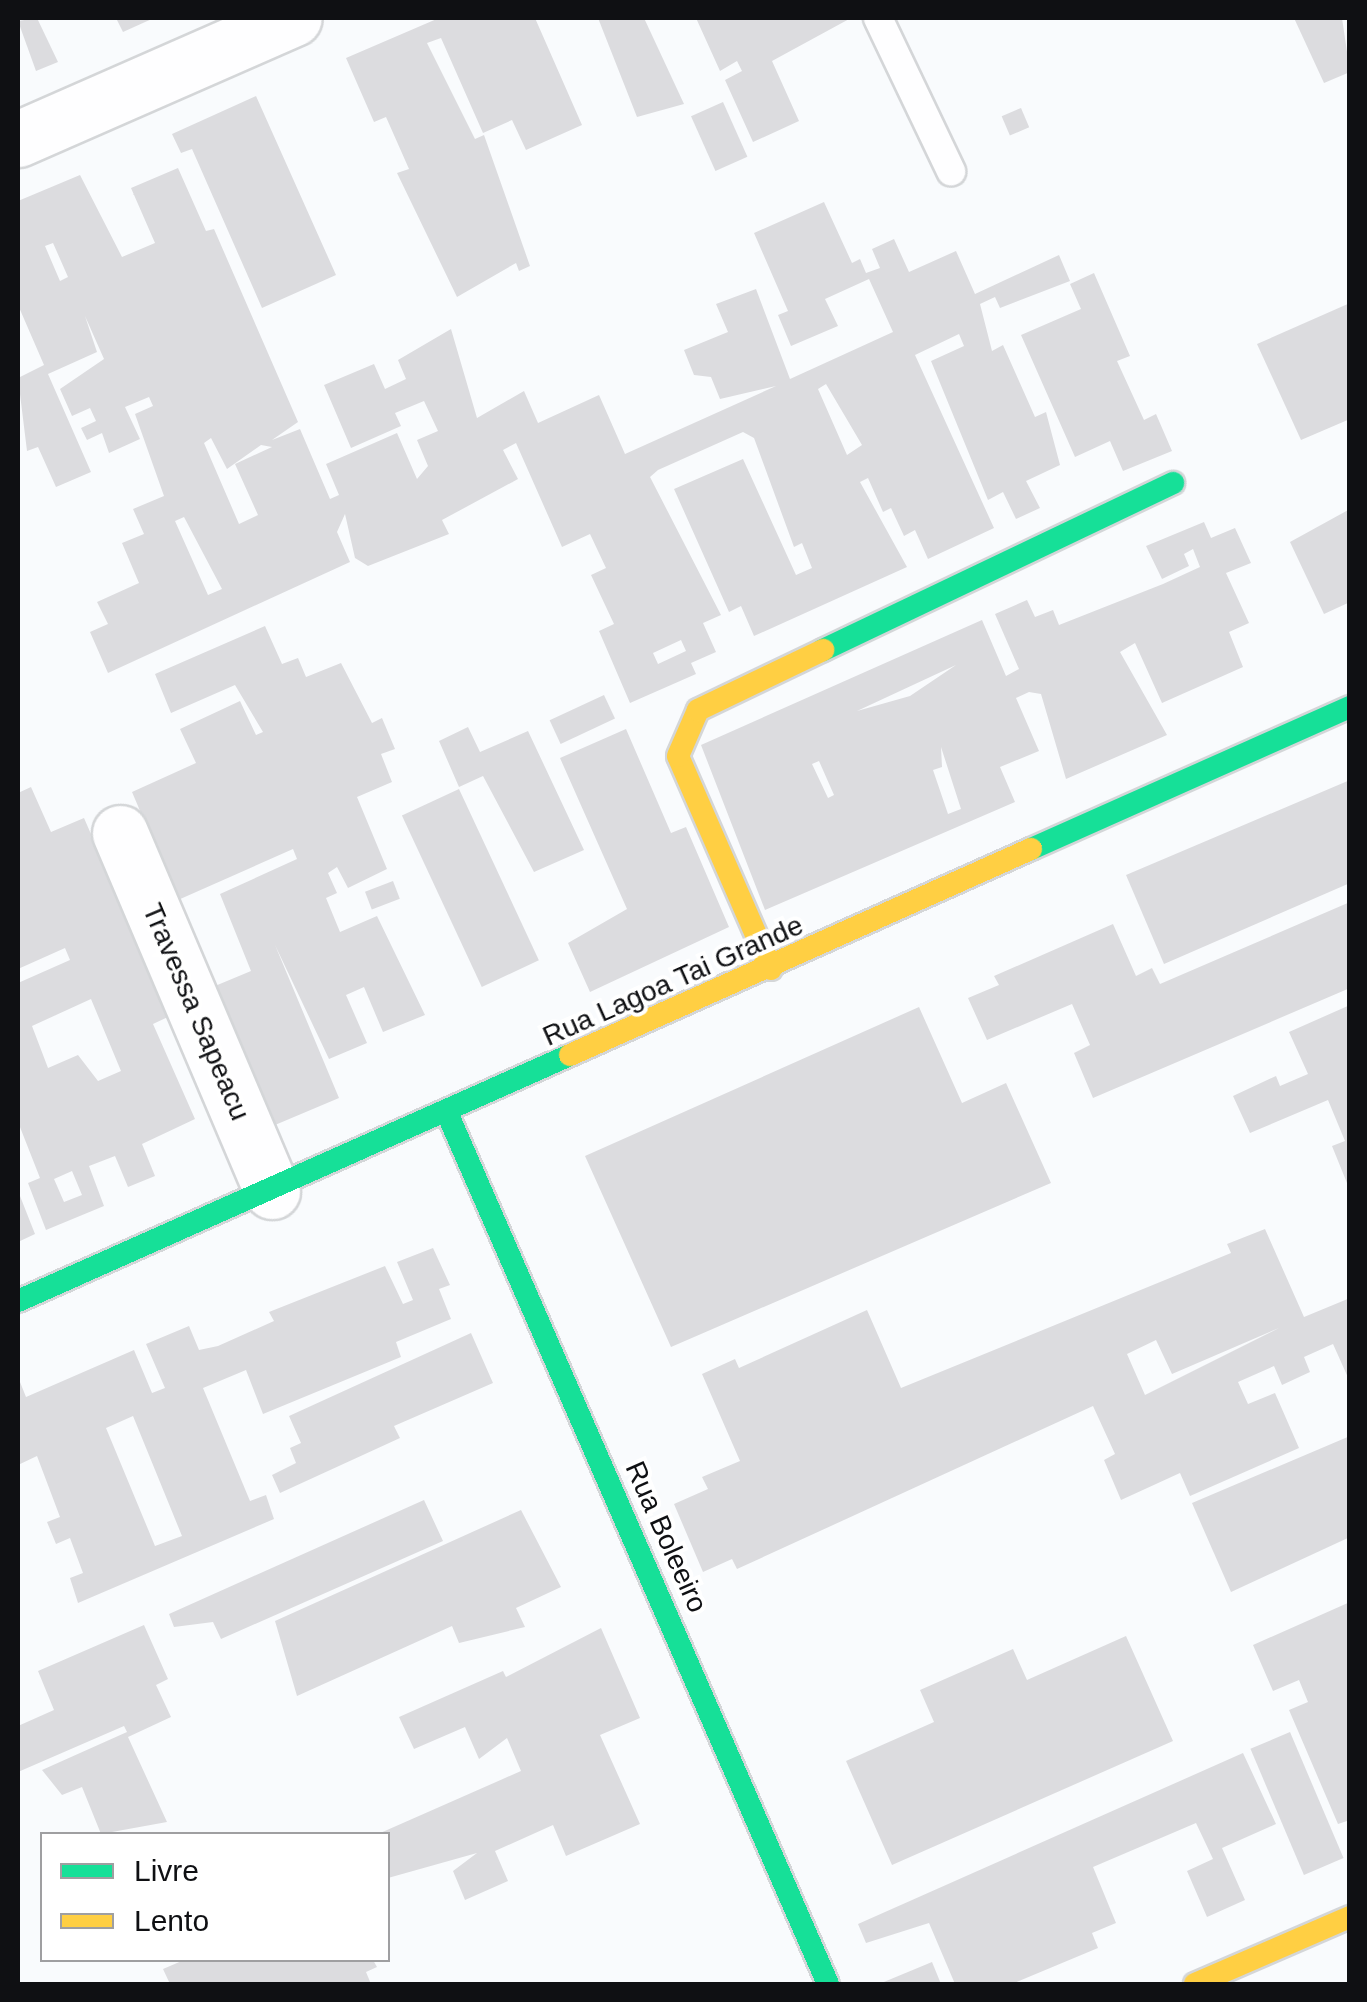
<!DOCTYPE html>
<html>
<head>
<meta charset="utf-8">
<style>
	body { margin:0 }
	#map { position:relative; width:1367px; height:2002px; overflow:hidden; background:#f9fbfd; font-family:Arial,sans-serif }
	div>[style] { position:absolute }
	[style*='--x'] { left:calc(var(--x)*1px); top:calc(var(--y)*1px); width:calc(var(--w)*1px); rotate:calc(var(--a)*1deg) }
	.building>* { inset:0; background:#dcdcdf; transform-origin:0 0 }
	.roads { filter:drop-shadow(2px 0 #d4d6d8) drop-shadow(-2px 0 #d4d6d8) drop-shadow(0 2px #d4d6d8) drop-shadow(0 -2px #d4d6d8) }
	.lane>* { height:28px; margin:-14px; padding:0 14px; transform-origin:14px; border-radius:14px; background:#fefeff }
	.street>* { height:55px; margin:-27.5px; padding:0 27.5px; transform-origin:27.5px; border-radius:27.5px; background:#fefeff }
	.fast>* { height:22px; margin:-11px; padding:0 11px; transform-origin:11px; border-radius:11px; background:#16e098 }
	.slow>* { height:22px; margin:-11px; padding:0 11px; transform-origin:11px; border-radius:11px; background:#ffcf43 }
	span { translate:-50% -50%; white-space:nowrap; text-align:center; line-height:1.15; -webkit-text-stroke:8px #fff; paint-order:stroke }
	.street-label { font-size:28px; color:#0f1013 }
	.frame { position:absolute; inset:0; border:20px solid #0f1013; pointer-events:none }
	.legend { position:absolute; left:40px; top:1832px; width:350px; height:130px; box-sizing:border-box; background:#fff; border:2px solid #9f9fa1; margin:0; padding:12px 18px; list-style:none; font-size:30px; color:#0f1013 }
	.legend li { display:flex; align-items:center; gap:20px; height:50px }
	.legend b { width:50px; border:2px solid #9f9fa1 }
</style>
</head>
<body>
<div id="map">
	<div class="building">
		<i style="clip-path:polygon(37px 18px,58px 62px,36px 71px,18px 21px)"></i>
		<i style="clip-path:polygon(116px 18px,154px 18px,123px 32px)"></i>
		<i style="clip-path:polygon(439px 18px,535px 18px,582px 125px,526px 150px,512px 120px,483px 133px,441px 38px,427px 43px,475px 139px,484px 135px,530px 266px,519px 271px,516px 263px,457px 297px,397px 173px,409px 169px,386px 117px,374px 122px,346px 58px)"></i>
		<i style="clip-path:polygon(598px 18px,644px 18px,684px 104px,637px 117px)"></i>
		<i style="clip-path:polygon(696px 18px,851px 18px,772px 61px,799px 121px,753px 142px,725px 80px,742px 71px,737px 61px,720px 71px)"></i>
		<i style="clip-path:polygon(1294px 18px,1342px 18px,1350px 72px,1324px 83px)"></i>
		<i style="clip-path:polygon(256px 96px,336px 275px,262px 308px,192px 149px,181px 153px,172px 134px)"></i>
		<i style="left:723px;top:102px;width:60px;height:35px;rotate:66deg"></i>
		<i style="left:1021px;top:108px;width:21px;height:21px;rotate:67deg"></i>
		<i style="clip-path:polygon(evenodd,178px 168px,206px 231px,214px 229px,298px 422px,272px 440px,300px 429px,330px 499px,339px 495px,326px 464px,397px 433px,417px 479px,428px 466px,417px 440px,438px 431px,424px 401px,395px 413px,401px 426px,351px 448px,324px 385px,374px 364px,385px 389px,406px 379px,398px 360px,451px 329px,477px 418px,524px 391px,538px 423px,599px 395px,625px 454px,776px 386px,720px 399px,711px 377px,694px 375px,684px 350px,728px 332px,716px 304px,756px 289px,790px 379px,893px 332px,869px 279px,825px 299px,838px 326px,791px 346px,778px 315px,788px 311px,754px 233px,824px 202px,852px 263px,860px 259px,866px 273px,880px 268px,872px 249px,894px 239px,909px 272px,956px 251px,975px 294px,1059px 255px,1070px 281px,1000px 308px,995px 297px,980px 304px,992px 351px,1003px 345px,1035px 417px,1046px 412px,1060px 465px,1026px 481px,1040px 508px,1016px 519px,1003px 492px,988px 500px,931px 361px,964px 346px,959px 334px,915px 355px,994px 528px,928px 559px,915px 530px,904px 536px,891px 508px,883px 512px,868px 478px,860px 482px,907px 567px,754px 636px,741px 606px,729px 612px,674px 489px,743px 459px,796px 575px,812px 568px,802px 543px,794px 547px,754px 438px,743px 432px,658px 470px,650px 477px,721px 615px,703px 623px,716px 652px,691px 663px,696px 674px,630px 703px,599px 631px,614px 624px,591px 575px,606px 568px,590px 534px,562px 547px,516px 443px,503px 450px,518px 479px,442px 520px,449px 534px,368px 566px,355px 558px,345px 514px,337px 532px,350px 562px,108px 673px,90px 632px,108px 624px,97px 602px,139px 583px,122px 543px,144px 534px,133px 509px,164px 496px,135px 414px,153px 406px,149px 397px,125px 407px,140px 439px,109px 453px,102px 433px,87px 440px,81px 428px,96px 421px,90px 408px,72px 416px,60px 389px,104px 359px,85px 316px,97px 352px,48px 374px,91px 472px,56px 487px,38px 447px,27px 451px,18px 378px,44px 365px,18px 305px,18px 201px,80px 175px,122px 257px,155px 243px,131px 188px,178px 168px,53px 243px,68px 277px,60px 281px,45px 246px,53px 243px,178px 168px,826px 384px,862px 445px,847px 455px,818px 389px,826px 384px,178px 168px,211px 438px,227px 469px,261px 445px,272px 447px,235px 464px,258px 515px,239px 524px,204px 443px,211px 438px,178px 168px,184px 517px,222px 589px,208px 595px,175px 521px,184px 517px,178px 168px,681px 640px,686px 651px,658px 664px,653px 653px,681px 640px)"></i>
		<i style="clip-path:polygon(1094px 273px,1130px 356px,1117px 361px,1144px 420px,1156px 414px,1172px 451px,1123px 471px,1110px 441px,1075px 457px,1021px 335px,1081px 309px,1070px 284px)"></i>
		<i style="clip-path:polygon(1350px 303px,1350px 419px,1301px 440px,1257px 344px)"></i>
		<i style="clip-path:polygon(1350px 509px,1350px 602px,1324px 614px,1290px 542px)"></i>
		<i style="clip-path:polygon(evenodd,1204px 522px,1211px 538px,1235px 528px,1251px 563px,1226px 573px,1249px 623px,1229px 632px,1243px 667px,1162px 703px,1135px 643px,1120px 652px,1167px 735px,1066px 779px,1041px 694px,1029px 692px,1016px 698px,1039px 751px,1000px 767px,1015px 802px,765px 910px,701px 745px,982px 620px,1006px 676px,1019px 669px,995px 614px,1027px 600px,1035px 617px,1053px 610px,1059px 625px,1163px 584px,1200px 567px,1193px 549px,1184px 554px,1189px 566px,1162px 579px,1146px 546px,1204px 522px,956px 665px,910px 696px,857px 711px,956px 665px,1204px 522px,941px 747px,961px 809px,948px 814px,933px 770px,942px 767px,941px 747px,1204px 522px,819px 761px,834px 795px,828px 798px,812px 764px,819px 761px)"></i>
		<i style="clip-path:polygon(265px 626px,282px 664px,298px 658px,306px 677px,341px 663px,372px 723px,382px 718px,395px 749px,381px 754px,392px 782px,357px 797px,387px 869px,348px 888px,337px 867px,328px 873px,337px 893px,326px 898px,340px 932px,377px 916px,425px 1015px,383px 1032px,364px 987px,346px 995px,367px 1043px,329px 1059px,275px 945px,339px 1098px,275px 1125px,215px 986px,251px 971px,220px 894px,297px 859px,293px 849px,178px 900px,132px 792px,196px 763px,180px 729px,240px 701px,256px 735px,263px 732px,235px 685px,171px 713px,155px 674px)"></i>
		<i style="left:604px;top:695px;width:26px;height:60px;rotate:65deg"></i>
		<i style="clip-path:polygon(468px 727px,480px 752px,528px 731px,584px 850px,534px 872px,483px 776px,459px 787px,439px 741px)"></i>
		<i style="clip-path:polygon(626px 729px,671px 833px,686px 827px,729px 927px,590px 992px,568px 943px,627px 909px,560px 758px)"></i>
		<i style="clip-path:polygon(1350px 780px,1350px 883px,1164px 964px,1126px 875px)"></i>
		<i style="clip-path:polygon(evenodd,31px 787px,51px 832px,84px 818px,170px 1016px,153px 1024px,195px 1119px,142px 1144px,155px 1176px,128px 1187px,115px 1156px,89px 1166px,104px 1206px,46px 1230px,28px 1183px,40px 1178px,18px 1122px,18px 983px,70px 960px,65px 948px,18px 969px,18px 793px,31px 787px,91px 999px,121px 1071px,98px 1081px,78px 1055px,48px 1068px,32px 1026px,91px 999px,31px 787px,72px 1171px,82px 1195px,64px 1202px,54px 1179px,72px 1171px)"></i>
		<i style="left:459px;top:789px;width:189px;height:63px;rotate:65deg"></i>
		<i style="left:393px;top:881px;width:19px;height:30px;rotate:69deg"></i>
		<i style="clip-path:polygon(1350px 902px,1350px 988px,1093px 1098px,1074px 1053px,1090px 1045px,1072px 1004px,987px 1040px,968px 998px,999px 985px,994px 976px,1113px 924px,1136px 976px,1152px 968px,1160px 984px)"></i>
		<i style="clip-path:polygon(1350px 1005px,1350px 1188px,1349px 1188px,1332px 1146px,1345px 1141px,1328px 1100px,1250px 1133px,1233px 1096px,1276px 1076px,1280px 1086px,1308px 1074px,1289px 1032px)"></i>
		<i style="clip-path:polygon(919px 1007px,962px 1103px,1006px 1083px,1051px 1183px,671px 1347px,585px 1156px)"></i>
		<i style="clip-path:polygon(18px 1191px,35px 1234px,18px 1242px)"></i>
		<i style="clip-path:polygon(evenodd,1265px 1229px,1304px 1317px,1350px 1298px,1350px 1382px,1333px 1344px,1304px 1357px,1310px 1372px,1282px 1385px,1274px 1366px,1238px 1382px,1248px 1404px,1275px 1393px,1299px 1448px,1190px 1496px,1180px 1473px,1121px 1500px,1104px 1460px,1115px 1454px,1093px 1406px,737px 1569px,732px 1559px,703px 1572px,674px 1504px,708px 1489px,702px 1477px,740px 1461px,702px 1374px,735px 1359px,739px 1368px,867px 1310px,901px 1388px,1231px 1253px,1227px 1244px,1265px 1229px,1279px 1328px,1145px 1395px,1127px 1354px,1156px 1340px,1172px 1374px,1279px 1328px)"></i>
		<i style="clip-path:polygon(evenodd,433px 1248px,450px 1285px,439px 1289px,451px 1319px,396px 1342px,401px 1357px,263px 1414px,246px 1370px,203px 1388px,250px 1501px,266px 1495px,274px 1519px,78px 1603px,70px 1578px,83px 1573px,70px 1538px,56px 1544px,47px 1522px,60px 1517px,37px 1456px,18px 1465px,18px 1377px,26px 1397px,134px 1350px,152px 1393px,165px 1388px,146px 1344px,189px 1326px,199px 1350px,218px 1346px,274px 1321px,269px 1312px,385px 1266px,403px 1304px,413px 1300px,397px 1262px,433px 1248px,133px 1416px,182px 1536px,155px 1546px,106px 1428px,133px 1416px)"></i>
		<i style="clip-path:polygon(471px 1333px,493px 1383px,394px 1426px,400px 1438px,280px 1493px,272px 1475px,296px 1463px,290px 1448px,301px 1443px,289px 1416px)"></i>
		<i style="clip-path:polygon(1350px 1436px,1350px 1537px,1231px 1592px,1192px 1503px)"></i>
		<i style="clip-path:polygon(424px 1500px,443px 1541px,221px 1639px,213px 1622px,174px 1627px,169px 1614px)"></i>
		<i style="clip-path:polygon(521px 1510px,561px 1587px,516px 1608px,525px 1627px,459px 1643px,452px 1626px,297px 1696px,275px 1621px)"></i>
		<i style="clip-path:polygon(1350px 1602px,1350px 1820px,1338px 1824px,1289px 1710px,1308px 1702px,1299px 1680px,1273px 1691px,1253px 1645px)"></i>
		<i style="clip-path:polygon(144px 1625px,168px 1679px,156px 1685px,171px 1717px,128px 1737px,167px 1822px,101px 1834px,82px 1787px,62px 1795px,42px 1770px,127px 1732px,124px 1726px,18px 1772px,18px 1726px,54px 1710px,38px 1671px)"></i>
		<i style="clip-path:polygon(601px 1628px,640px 1718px,600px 1735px,640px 1824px,566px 1856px,553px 1825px,495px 1851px,508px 1881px,465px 1900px,453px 1871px,477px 1853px,388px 1878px,388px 1834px,378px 1834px,521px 1771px,507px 1738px,479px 1759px,465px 1727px,414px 1749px,399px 1717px,503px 1671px,506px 1677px)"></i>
		<i style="clip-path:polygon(1126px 1636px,1173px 1741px,892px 1865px,846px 1761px,934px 1722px,920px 1690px,1013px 1649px,1027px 1680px)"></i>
		<i style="left:1290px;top:1732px;width:137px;height:43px;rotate:67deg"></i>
		<i style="clip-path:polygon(1243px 1753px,1276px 1824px,1222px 1848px,1245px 1900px,1207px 1917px,1187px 1871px,1213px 1859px,1196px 1823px,1093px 1867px,1116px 1923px,1092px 1933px,1098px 1948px,1012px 1984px,955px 1984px,929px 1923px,866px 1943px,858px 1924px)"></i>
		<i style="clip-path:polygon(184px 1960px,373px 1960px,377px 1967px,366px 1972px,371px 1984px,170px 1984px,163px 1969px)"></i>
		<i style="clip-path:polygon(932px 1962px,941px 1984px,879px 1984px)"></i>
	</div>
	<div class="roads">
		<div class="lane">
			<i style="--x:878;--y:18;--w:170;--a:64.5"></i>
		</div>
		<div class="street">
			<i style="--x:18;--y:139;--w:301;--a:-23.7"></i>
			<i style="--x:120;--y:833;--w:389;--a:67"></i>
		</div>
		<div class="fast">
			<i style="--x:823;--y:650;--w:388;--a:-25.5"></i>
			<i style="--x:1031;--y:849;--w:349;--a:-24"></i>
			<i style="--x:448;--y:1115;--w:948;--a:66.38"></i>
			<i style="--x:18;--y:1301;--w:604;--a:-24.02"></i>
		</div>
		<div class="slow">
			<i style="--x:771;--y:969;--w:232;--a:-113.6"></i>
			<i style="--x:678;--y:756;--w:50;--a:-66.5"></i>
			<i style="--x:698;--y:710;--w:139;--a:-25.6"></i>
			<i style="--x:570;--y:1055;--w:505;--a:-24.08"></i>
			<i style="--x:1195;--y:1984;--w:169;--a:-23.4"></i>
		</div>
	</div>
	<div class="street-label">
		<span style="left:673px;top:981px;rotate:-24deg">Rua Lagoa Tai Grande</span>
		<span style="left:196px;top:1012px;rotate:67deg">Travessa Sapeacu</span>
		<span style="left:666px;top:1537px;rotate:66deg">Rua Boleeiro</span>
	</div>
	<div class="frame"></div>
	<ul class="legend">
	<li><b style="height:12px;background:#16e098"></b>Livre</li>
	<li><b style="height:12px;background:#ffcf43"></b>Lento</li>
	</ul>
</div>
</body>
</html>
